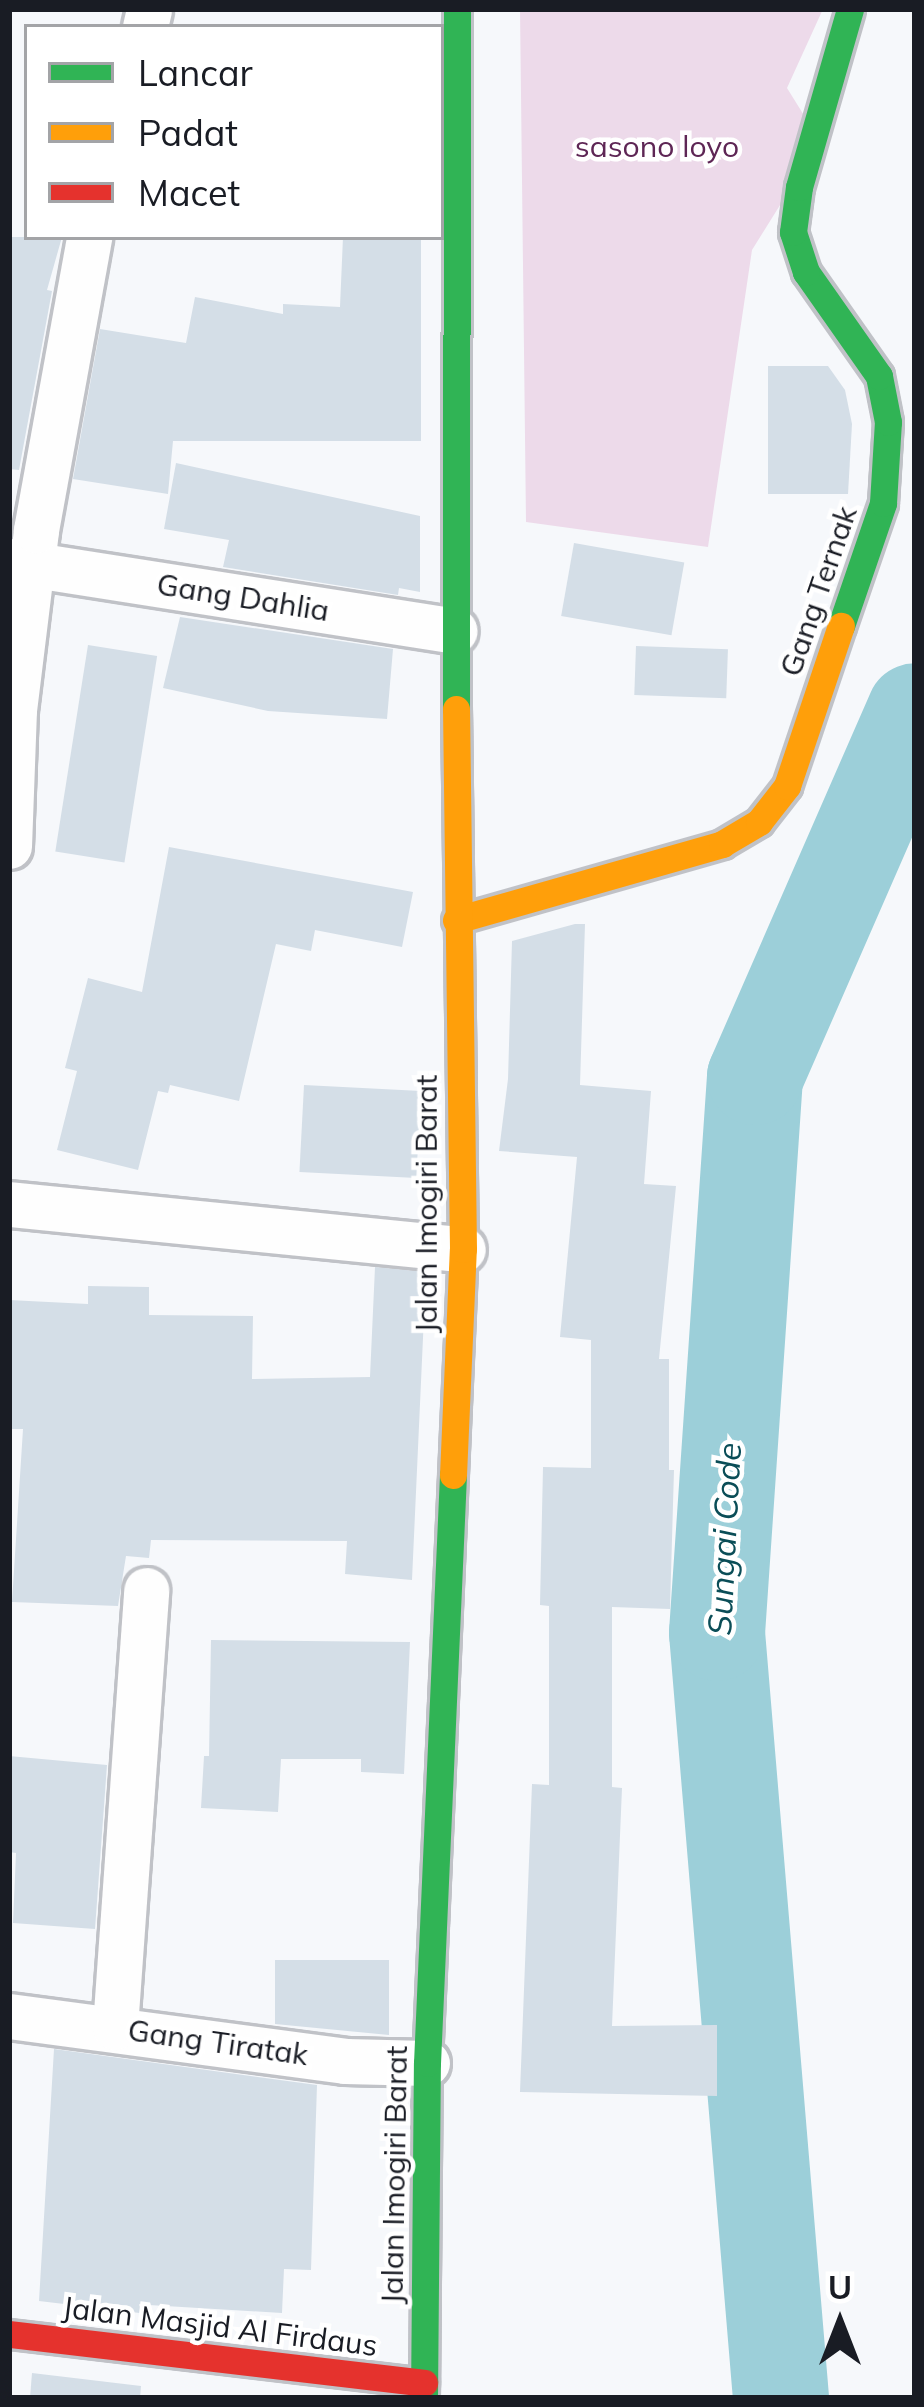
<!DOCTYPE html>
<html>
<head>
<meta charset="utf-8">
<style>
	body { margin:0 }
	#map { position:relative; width:924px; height:2407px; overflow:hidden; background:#f6f8fb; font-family:Mulish,sans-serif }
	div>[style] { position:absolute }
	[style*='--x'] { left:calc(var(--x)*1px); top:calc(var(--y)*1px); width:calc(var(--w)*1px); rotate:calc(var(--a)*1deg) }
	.green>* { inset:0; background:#eddaea }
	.river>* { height:96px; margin:-48px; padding:0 48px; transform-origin:48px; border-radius:48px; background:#9ccfd9 }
	.building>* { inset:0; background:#d4dee7; transform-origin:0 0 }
	.roads { filter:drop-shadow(3px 0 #c0c2c7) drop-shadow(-3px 0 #c0c2c7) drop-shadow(0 3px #c0c2c7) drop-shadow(0 -3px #c0c2c7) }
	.street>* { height:45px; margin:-22.5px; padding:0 22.5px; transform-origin:22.5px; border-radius:22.5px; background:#fefefe }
	.fast>* { height:27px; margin:-13.5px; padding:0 13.5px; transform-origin:13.5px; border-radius:13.5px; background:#30b455 }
	.slow>* { height:27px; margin:-13.5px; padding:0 13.5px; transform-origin:13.5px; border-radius:13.5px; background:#ff9f0a }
	.jam>* { height:27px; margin:-13.5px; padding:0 13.5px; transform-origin:13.5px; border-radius:13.5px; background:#e5322d }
	span { translate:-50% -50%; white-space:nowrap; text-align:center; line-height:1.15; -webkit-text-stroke:9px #fff; paint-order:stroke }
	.park-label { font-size:30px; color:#5e2655 }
	.street-label { font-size:30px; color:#191c24 }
	.water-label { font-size:33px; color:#0a4d57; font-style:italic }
	.frame { position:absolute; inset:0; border:12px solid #191c24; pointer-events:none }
	.legend { position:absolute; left:24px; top:24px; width:420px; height:216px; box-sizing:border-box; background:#fff; border:3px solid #a3a4a7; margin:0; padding:15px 21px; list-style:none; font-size:36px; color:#191c24 }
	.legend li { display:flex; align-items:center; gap:24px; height:60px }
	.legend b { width:60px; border:3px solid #a3a4a7 }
	.north { position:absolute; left:780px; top:2263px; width:120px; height:120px; -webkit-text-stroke:9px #fff; paint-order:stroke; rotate:0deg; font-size:33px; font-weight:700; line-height:48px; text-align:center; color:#191c24 }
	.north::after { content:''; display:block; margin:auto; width:42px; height:54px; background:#191c24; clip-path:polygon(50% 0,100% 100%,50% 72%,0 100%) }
</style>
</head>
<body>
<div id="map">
	<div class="green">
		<i style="clip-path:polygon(520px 9px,823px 9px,787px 88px,820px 141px,752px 250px,708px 547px,526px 522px)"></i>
	</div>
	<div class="river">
		<i style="--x:781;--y:2398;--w:768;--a:-94.78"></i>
		<i style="--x:717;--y:1633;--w:557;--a:-86.09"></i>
		<i style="--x:755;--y:1077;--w:399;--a:-66.4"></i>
	</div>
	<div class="building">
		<i style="clip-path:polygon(9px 237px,62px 237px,47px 290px,52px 291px,19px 470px,9px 469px)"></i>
		<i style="clip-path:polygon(343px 237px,421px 237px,421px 441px,173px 441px,168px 494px,73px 479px,100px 329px,186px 343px,195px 297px,283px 314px,283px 304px,340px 307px)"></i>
		<i style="clip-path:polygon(768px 366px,828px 366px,845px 390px,852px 424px,848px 494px,768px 494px)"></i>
		<i style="clip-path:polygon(176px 463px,420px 516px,420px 592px,399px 588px,398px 595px,223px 567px,229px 540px,164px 529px)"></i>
		<i style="left:574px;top:543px;width:112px;height:74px;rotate:10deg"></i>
		<i style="clip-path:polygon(180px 617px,393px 649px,387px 719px,268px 711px,163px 688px)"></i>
		<i style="left:88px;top:645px;width:70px;height:209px;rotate:9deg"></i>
		<i style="left:636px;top:646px;width:92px;height:49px;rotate:2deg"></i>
		<i style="clip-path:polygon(169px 847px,413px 892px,402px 947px,315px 930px,311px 951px,276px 944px,239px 1101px,170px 1085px,168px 1093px,158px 1091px,138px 1170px,57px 1150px,77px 1071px,65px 1068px,88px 978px,142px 992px)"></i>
		<i style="clip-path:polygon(575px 924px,585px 924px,580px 1085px,651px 1091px,644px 1184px,676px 1186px,659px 1359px,669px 1359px,669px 1470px,674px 1470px,670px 1609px,612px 1607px,612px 1787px,622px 1788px,612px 2026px,717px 2025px,717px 2096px,520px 2092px,532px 1784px,549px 1785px,549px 1606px,540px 1605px,543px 1467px,591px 1468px,591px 1340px,560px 1337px,577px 1157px,499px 1151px,508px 1079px,512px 941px)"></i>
		<i style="left:304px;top:1085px;width:117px;height:87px;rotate:3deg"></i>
		<i style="clip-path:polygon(375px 1267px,426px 1272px,412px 1580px,345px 1574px,347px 1541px,151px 1540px,149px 1558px,126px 1556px,118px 1606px,12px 1602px,23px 1429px,9px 1429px,9px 1300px,88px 1304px,88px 1286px,149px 1287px,149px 1315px,253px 1316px,252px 1379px,370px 1377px)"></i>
		<i style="clip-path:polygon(211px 1640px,410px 1642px,404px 1774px,361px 1772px,361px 1759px,281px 1759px,278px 1812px,201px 1808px,204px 1756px,209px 1756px)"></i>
		<i style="clip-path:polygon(9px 1756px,107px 1765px,95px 1929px,13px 1923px,16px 1853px,9px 1852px)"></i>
		<i style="clip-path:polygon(275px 1960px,389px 1960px,389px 2035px,275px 2024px)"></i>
		<i style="clip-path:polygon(54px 2049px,317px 2085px,311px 2270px,284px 2269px,282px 2313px,149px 2305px,148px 2314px,39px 2301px)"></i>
		<i style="clip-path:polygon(32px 2373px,141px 2386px,140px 2398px,30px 2398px)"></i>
	</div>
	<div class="roads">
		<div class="street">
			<i style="--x:145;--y:27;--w:18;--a:-77"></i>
			<i style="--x:9;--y:561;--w:451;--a:8.9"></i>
			<i style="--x:9;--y:846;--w:136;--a:-87.9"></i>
			<i style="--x:14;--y:710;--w:181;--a:-83"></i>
			<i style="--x:36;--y:530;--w:298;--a:-79.7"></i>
			<i style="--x:9;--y:1204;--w:456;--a:5.7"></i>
			<i style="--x:9;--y:2016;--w:339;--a:7.6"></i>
			<i style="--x:345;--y:2061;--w:82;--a:1.4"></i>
			<i style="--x:115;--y:2027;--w:438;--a:-85.9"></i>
		</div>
		<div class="fast">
			<i style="--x:841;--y:626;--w:130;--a:-71.1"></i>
			<i style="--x:883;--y:503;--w:81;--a:-86.5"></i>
			<i style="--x:888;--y:422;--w:47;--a:-101.1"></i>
			<i style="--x:879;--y:376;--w:127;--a:-125.1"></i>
			<i style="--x:806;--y:272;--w:42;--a:-108"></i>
			<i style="--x:793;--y:232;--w:45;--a:-82.4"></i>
			<i style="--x:799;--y:187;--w:185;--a:-74"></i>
			<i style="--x:456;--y:709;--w:700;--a:-89.92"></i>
			<i style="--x:424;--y:2398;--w:335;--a:-89.5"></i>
			<i style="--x:427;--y:2063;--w:589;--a:-87.47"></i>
		</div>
		<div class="slow">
			<i style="--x:456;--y:920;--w:277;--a:-15.9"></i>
			<i style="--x:722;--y:844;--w:43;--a:-30.7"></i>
			<i style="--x:759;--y:822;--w:46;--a:-52.1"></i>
			<i style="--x:787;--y:786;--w:169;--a:-71.4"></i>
			<i style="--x:453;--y:1475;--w:226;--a:-87.5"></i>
			<i style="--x:463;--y:1249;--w:540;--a:-90.74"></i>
		</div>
		<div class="jam">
			<i style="--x:9;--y:2334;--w:418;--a:6.7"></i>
		</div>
	</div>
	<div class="park-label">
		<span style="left:657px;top:146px">sasono loyo</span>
	</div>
	<div class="street-label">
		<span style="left:818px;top:591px;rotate:-71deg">Gang Ternak</span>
		<span style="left:243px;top:597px;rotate:9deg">Gang Dahlia</span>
		<span style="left:426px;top:1204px;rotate:-90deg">Jalan Imogiri Barat</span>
		<span style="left:218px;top:2042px;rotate:8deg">Gang Tiratak</span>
		<span style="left:394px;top:2175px;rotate:-89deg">Jalan Imogiri Barat</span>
		<span style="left:220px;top:2326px;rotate:7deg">Jalan Masjid Al Firdaus</span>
	</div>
	<div class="water-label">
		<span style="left:724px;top:1539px;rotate:-87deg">Sungai Code</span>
	</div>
	<div class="frame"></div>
	<ul class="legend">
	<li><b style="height:15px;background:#30b455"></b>Lancar</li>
	<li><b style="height:15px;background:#ff9f0a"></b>Padat</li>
	<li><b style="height:15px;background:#e5322d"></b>Macet</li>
	</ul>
	<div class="north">U</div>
</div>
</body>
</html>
